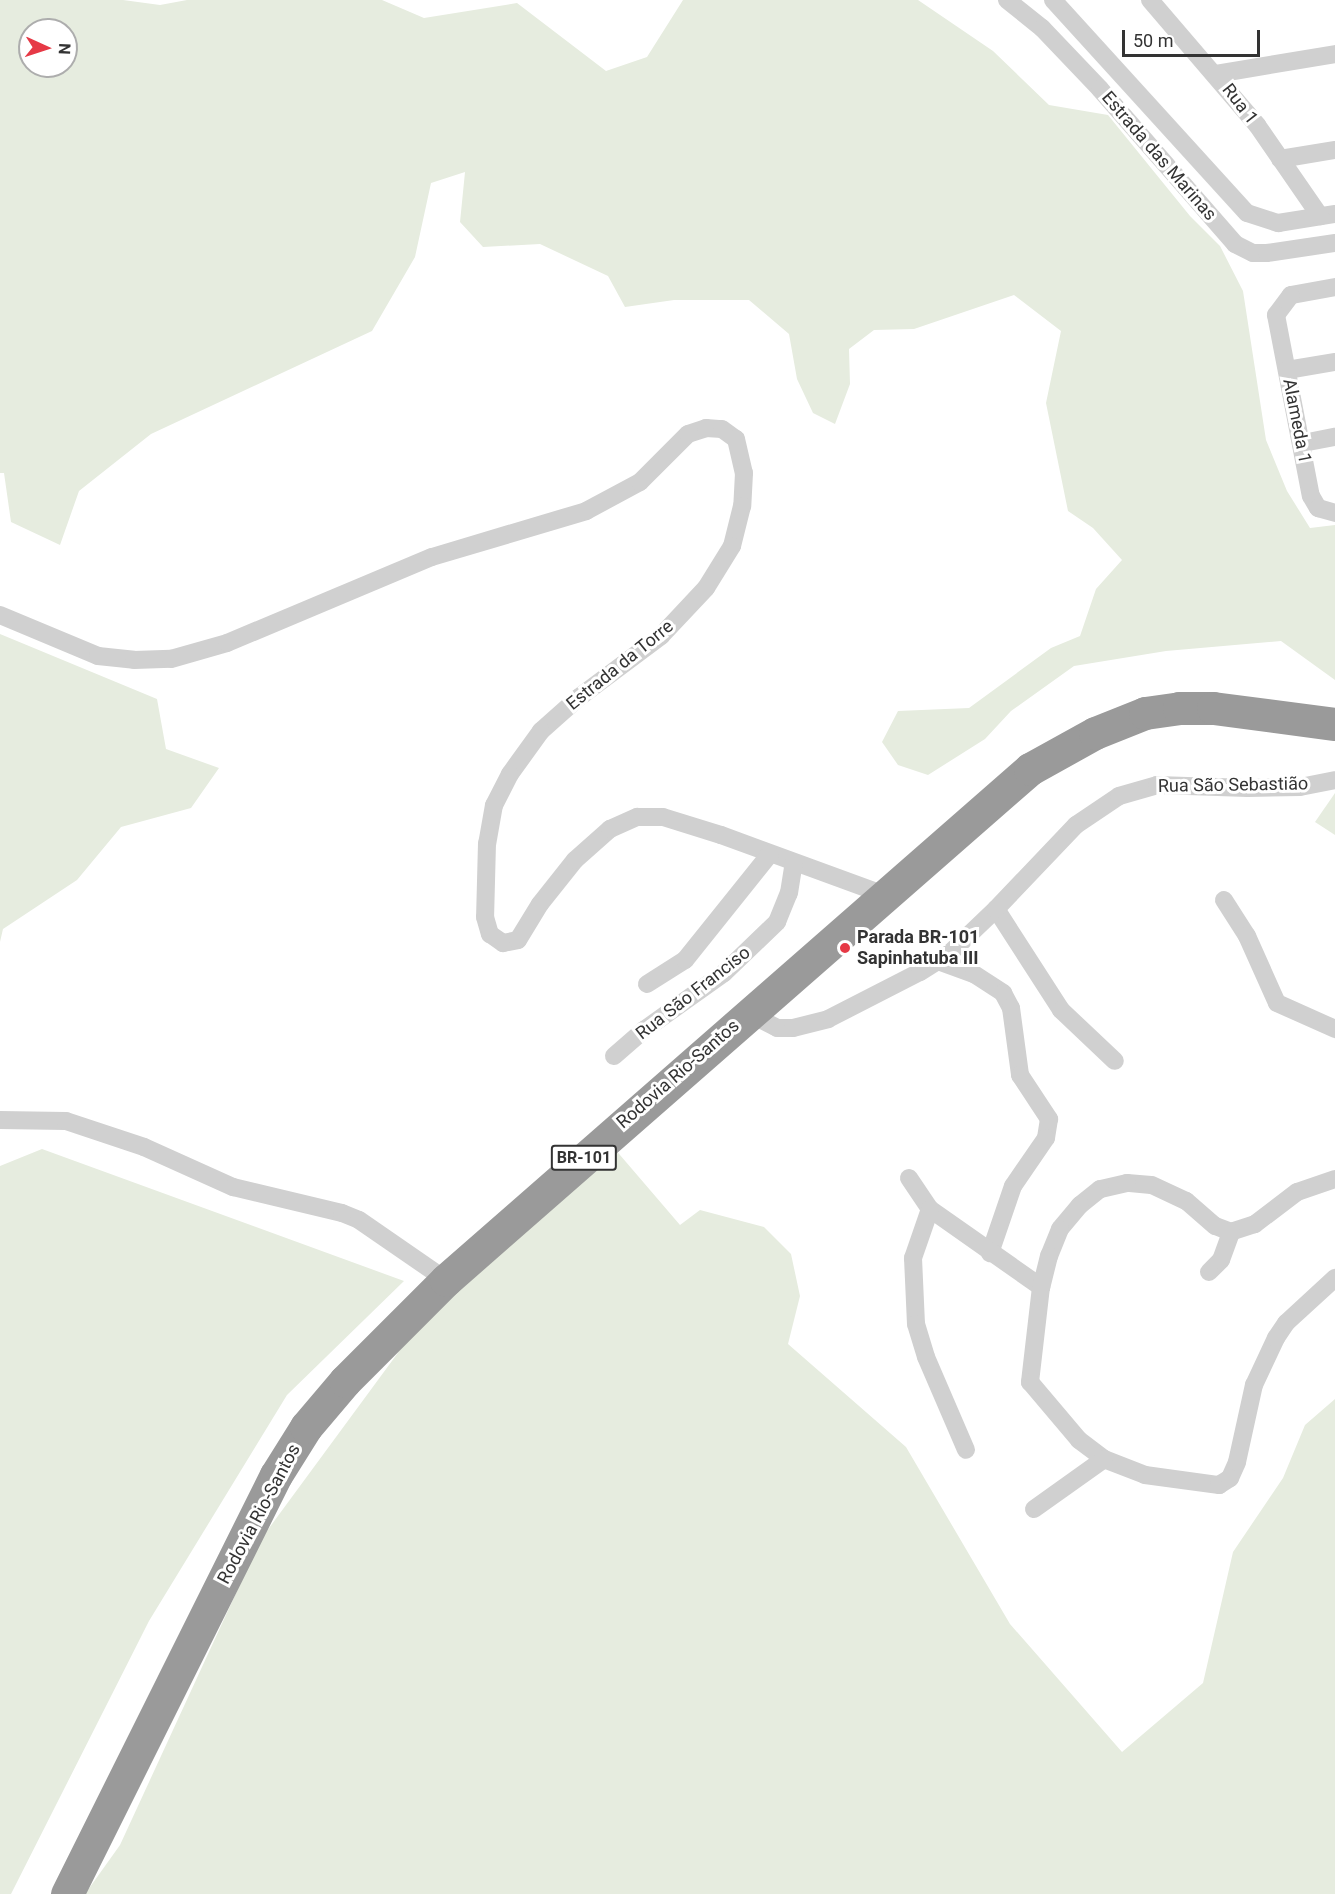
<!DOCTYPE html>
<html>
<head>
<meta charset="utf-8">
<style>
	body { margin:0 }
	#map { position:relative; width:1335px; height:1894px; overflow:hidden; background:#fff; font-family:Roboto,sans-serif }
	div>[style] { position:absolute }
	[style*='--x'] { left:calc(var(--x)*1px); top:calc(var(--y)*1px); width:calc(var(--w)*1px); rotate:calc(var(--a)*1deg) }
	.green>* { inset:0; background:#e6ecdf }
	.street>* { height:18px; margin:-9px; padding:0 9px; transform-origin:9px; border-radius:9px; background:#d0d0d0 }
	.highway>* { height:33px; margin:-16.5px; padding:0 16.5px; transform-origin:16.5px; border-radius:16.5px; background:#9a9a9a }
	.dots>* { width:16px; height:16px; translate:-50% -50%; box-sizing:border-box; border:3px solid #fff; border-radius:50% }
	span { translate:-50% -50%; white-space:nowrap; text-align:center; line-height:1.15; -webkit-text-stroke:6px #fff; paint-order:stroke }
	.shield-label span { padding:2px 4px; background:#fff; border:2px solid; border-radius:4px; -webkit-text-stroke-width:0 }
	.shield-label { font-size:16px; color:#333; font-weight:700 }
	.street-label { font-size:18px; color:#333 }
	.poi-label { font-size:18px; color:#333; font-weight:700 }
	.left { translate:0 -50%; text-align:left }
	.north { position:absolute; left:18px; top:18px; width:60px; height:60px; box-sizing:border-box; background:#fff; border:2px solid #adadad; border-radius:50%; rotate:93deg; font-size:16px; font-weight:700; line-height:24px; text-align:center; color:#333 }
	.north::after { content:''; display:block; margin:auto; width:21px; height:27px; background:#e63946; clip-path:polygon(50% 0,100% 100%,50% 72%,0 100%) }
	.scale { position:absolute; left:1122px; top:30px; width:138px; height:27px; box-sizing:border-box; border:3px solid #333; border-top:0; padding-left:8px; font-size:18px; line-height:21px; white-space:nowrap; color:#333; -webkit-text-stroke:4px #fff; paint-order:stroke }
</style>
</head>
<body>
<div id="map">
	<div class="green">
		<i style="clip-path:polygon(evenodd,0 0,123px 0,160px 5px,187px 0,382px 0,424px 18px,517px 3px,606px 71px,647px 57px,683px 0,918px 0,993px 51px,1049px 105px,1108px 115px,1190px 216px,1220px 246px,1243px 291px,1266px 440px,1287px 491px,1310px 528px,1335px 525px,1335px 680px,1281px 641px,1166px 651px,1074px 666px,1011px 711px,985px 739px,928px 775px,898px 765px,882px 742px,898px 711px,969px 708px,1051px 648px,1080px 636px,1096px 589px,1122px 560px,1093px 528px,1068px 511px,1046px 403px,1061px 331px,1014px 295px,914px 329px,874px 330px,849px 349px,850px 384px,835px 424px,813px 413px,797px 379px,789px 334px,749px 300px,674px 300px,625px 307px,608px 276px,540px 244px,483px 247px,460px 222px,465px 172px,431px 183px,415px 257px,372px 331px,151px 434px,79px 491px,60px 545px,11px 522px,4px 473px,0 473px,0 0,30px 30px,66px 30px,66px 66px,30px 66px,30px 30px)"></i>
		<i style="clip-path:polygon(0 634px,157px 699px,166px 749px,219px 768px,191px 808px,121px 827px,77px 880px,3px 929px,0 942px)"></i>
		<i style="clip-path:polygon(1335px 793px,1335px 835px,1315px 822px)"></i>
		<i style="clip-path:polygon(614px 1148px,680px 1225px,700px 1210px,764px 1227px,791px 1254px,800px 1296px,788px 1344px,906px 1447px,1010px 1624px,1122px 1752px,1203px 1683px,1233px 1552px,1283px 1478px,1305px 1425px,1335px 1399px,1335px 1894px,85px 1894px,120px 1845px,261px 1539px,414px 1331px)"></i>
		<i style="clip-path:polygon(42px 1149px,404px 1281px,287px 1395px,149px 1621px,11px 1894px,0 1894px,0 1166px)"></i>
	</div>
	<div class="street">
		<i style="--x:1007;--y:0;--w:45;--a:38.7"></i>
		<i style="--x:1042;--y:28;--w:84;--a:46.4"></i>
		<i style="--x:1100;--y:89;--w:206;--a:48.9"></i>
		<i style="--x:1235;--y:244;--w:20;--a:27"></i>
		<i style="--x:1253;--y:253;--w:14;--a:0"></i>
		<i style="--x:1267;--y:253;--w:69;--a:-8.4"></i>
		<i style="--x:1053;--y:0;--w:288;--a:47.7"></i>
		<i style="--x:1247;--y:213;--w:33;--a:18"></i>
		<i style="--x:1278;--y:223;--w:58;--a:-9"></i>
		<i style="--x:1150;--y:0;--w:165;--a:49.4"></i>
		<i style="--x:1257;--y:125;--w:111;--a:55.3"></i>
		<i style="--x:1216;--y:74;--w:121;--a:-9.5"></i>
		<i style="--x:1280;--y:159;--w:56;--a:-9.3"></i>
		<i style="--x:1335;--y:287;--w:45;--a:169.7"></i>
		<i style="--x:1291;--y:295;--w:25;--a:127"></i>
		<i style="--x:1276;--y:315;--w:184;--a:79.1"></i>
		<i style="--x:1311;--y:496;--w:14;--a:60"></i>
		<i style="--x:1318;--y:508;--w:18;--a:16"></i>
		<i style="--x:1287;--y:370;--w:49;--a:-9.5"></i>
		<i style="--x:1303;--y:443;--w:33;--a:-11"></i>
		<i style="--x:0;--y:615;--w:106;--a:22.7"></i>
		<i style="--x:98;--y:656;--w:36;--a:6"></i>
		<i style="--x:134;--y:660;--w:37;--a:-2"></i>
		<i style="--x:171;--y:659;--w:58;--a:-15.9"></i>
		<i style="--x:227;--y:643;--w:222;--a:-22.8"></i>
		<i style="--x:432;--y:557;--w:161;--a:-16.6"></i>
		<i style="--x:586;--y:511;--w:61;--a:-28.2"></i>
		<i style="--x:640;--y:482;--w:68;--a:-45"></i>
		<i style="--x:688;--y:434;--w:19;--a:-18"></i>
		<i style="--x:706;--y:428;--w:16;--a:4"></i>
		<i style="--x:722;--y:429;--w:17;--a:36"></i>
		<i style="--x:736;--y:439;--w:35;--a:77"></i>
		<i style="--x:744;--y:473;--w:33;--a:93"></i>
		<i style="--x:742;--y:506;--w:41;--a:104"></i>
		<i style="--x:732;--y:546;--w:49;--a:121.8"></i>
		<i style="--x:706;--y:588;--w:66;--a:133.2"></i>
		<i style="--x:661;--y:636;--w:104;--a:143.2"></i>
		<i style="--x:578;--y:698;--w:50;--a:138.3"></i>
		<i style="--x:541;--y:731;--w:53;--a:125.8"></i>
		<i style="--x:510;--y:774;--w:35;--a:117"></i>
		<i style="--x:494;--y:805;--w:39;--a:100"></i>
		<i style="--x:487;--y:843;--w:74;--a:91.5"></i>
		<i style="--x:485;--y:917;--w:18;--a:74"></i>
		<i style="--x:490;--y:934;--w:16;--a:35"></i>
		<i style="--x:503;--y:943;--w:15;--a:-11"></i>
		<i style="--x:518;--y:940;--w:42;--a:-58.6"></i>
		<i style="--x:540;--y:904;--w:56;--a:-51.5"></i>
		<i style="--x:575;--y:860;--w:47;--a:-41.5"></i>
		<i style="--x:610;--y:829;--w:30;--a:-24"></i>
		<i style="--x:637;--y:817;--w:26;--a:0"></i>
		<i style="--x:663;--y:817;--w:61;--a:17.2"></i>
		<i style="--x:721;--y:835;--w:175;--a:20.1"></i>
		<i style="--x:1224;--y:900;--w:43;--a:57.4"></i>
		<i style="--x:1247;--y:936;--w:73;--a:65.9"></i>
		<i style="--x:1277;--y:1003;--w:64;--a:24.1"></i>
		<i style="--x:996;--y:909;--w:120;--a:57.2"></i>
		<i style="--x:1061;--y:1010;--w:74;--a:43.4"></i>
		<i style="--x:938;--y:961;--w:38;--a:20"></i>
		<i style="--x:974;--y:974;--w:35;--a:33"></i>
		<i style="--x:1003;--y:993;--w:17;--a:62"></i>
		<i style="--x:1011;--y:1008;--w:68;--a:82.3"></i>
		<i style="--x:1020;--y:1075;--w:53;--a:56.6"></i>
		<i style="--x:1049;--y:1119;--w:19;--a:99"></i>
		<i style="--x:1046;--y:1138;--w:58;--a:124.5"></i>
		<i style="--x:1013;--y:1186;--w:71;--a:108.9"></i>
		<i style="--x:647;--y:984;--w:45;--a:-32.3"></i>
		<i style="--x:685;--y:960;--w:136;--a:-51.3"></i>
		<i style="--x:748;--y:1013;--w:33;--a:27"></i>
		<i style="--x:777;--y:1028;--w:16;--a:0"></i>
		<i style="--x:793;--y:1028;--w:36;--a:-14"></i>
		<i style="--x:828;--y:1019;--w:103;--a:-27.1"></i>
		<i style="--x:920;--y:972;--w:36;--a:-32"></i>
		<i style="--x:950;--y:953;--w:64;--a:-43.7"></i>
		<i style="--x:996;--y:909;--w:116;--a:-46.4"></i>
		<i style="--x:1076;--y:825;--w:52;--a:-34"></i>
		<i style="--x:1119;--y:796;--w:40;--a:-16"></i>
		<i style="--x:1157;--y:785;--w:91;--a:1.9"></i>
		<i style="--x:1248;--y:788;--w:52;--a:-1.1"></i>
		<i style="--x:1300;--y:787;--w:36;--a:-11"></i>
		<i style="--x:614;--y:1056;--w:40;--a:-41"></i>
		<i style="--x:644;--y:1030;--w:98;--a:-35.5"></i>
		<i style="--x:724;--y:973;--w:74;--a:-43.9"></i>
		<i style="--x:777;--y:922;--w:31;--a:-68"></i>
		<i style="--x:789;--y:893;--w:31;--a:-81"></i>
		<i style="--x:0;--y:1120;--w:66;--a:0.9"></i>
		<i style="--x:66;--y:1121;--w:82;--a:18.4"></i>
		<i style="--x:144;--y:1147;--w:98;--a:24.2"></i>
		<i style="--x:233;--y:1187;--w:112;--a:13.4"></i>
		<i style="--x:342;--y:1213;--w:18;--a:22"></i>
		<i style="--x:359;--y:1220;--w:106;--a:34.6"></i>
		<i style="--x:909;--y:1178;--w:37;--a:56"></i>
		<i style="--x:930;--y:1209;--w:136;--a:35.1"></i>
		<i style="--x:1335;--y:1179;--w:40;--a:161.1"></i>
		<i style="--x:1297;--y:1192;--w:53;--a:142.7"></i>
		<i style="--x:1255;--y:1224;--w:25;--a:162"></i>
		<i style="--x:1231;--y:1232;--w:17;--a:-159"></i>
		<i style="--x:1215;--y:1226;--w:38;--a:-139"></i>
		<i style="--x:1186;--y:1201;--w:38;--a:-155"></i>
		<i style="--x:1151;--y:1185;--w:24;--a:-175"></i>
		<i style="--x:1127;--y:1183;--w:28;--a:167"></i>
		<i style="--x:1100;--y:1189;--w:26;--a:141"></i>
		<i style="--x:1080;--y:1205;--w:31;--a:130"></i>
		<i style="--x:1060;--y:1229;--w:29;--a:112"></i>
		<i style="--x:1049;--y:1256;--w:32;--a:104"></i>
		<i style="--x:1041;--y:1287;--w:96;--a:96.6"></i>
		<i style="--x:1030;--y:1382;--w:76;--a:49.8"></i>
		<i style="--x:1079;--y:1440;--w:31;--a:37"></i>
		<i style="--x:1104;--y:1459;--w:44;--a:21.3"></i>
		<i style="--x:1145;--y:1475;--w:75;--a:7.7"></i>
		<i style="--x:1219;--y:1485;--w:13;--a:-32"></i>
		<i style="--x:1230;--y:1478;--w:17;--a:-66"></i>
		<i style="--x:1237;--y:1462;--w:79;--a:-77.6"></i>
		<i style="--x:1254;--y:1385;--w:52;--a:-64.9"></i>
		<i style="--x:1276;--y:1338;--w:18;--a:-56"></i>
		<i style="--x:1286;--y:1323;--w:67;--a:-42.6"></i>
		<i style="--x:930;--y:1209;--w:52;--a:109.1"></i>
		<i style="--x:913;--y:1258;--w:66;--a:87.4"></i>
		<i style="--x:916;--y:1324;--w:34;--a:73"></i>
		<i style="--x:926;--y:1357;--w:101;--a:66.7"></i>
		<i style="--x:1209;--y:1272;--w:17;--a:-45"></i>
		<i style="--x:1221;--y:1260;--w:30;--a:-70"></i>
		<i style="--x:1034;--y:1509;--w:86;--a:-35.5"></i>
	</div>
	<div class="highway">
		<i style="--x:67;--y:1894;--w:468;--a:-63.5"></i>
		<i style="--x:276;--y:1475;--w:57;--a:-58"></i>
		<i style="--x:306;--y:1427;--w:60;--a:-49.7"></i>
		<i style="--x:345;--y:1381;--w:143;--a:-45"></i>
		<i style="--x:446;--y:1280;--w:776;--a:-41.19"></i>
		<i style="--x:1030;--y:769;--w:74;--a:-29"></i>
		<i style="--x:1095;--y:733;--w:54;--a:-21.8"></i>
		<i style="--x:1145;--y:713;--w:34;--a:-8"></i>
		<i style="--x:1179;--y:708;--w:34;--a:0"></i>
		<i style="--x:1213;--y:708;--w:123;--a:7.5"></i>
	</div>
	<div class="dots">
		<i style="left:845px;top:948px;background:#e63946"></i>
	</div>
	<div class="shield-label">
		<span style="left:584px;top:1158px">BR-101</span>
	</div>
	<div class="street-label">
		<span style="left:1240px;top:104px;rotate:52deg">Rua 1</span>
		<span style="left:1159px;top:156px;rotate:49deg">Estrada das Marinas</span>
		<span style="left:1297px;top:421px;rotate:79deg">Alameda 1</span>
		<span style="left:620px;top:665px;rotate:-39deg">Estrada da Torre</span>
		<span style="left:1233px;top:785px;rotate:-1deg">Rua São Sebastião</span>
		<span style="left:693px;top:993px;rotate:-38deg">Rua São Franciso</span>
		<span style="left:678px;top:1074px;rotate:-41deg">Rodovia Rio-Santos</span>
		<span style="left:259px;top:1514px;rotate:-62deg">Rodovia Rio-Santos</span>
	</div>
	<div class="poi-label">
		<span class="left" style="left:857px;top:948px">Parada BR-101<br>Sapinhatuba III</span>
	</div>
	<div class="north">N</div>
	<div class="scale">50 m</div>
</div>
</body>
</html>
